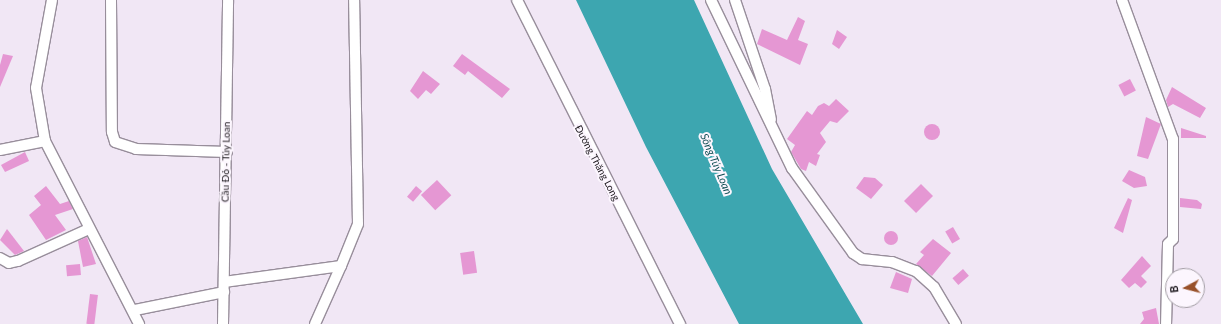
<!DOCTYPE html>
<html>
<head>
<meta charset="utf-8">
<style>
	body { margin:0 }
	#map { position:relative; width:1221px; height:324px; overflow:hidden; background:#f1e7f5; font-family:Lato,sans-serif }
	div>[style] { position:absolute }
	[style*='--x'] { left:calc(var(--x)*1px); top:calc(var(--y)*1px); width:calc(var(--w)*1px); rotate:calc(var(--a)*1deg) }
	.water>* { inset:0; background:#3da6b0 }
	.building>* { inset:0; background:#e597d3; transform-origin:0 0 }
	.round { border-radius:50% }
	.roads { filter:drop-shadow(1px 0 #988e9b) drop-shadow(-1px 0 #988e9b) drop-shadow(0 1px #988e9b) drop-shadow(0 -1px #988e9b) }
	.minor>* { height:10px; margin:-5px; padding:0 5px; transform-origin:5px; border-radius:5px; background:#fff }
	span { translate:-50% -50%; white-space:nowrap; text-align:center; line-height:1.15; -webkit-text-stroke:4px #fcf6fe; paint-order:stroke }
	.street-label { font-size:10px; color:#1b171c }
	.water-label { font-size:11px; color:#0e4d52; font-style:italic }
	.north { position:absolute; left:1165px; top:268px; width:40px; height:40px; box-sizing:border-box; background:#fcf6fe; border:1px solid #a29da4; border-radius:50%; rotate:263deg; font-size:11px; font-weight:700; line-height:16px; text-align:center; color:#1b171c }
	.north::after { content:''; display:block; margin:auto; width:14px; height:18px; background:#98512a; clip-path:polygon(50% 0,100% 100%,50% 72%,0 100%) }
</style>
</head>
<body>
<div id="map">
	<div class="water">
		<i style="clip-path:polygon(576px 0,694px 0,772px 169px,863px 324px,739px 324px,646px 147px)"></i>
	</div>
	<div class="building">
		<i style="clip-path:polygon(798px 17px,805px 21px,798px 40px,808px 44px,800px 65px,757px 44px,762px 29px,787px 40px)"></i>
		<i style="clip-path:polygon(837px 30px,847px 37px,839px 49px,832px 44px)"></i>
		<i style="clip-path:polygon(3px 54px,13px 56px,0 87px,0 65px)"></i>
		<i style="clip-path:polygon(462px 54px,510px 89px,502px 98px,468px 71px,465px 75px,453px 66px)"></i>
		<i style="clip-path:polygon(423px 71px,440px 84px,431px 94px,426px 90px,418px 99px,410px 91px)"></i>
		<i style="left:1130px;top:79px;width:13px;height:13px;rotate:63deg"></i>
		<i style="clip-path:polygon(1172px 87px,1206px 108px,1200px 118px,1173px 104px,1168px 107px,1166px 100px)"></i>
		<i style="clip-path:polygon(836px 99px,849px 111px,837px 123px,830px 121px,820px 133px,826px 142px,817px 154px,820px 155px,816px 166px,809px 162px,806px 171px,801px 169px,791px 152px,795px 145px,787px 139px,807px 111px,812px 115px,818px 106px,824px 103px,829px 106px)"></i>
		<i style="clip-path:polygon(1146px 117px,1161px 124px,1148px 159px,1137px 156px)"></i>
		<i class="round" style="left:924px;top:124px;width:16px;height:16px"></i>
		<i style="clip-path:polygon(1181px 128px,1206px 136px,1206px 138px,1181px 138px)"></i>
		<i style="clip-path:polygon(25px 152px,29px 161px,5px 172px,1px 165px)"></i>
		<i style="clip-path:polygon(1129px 170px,1145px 177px,1147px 186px,1134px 188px,1122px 181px)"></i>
		<i style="clip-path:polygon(864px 177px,875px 178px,883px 185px,871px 199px,856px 188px)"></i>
		<i style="left:437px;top:180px;width:21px;height:22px;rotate:47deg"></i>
		<i style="left:921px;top:184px;width:17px;height:24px;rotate:45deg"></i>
		<i style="clip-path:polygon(46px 186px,60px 204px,69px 201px,73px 209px,55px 215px,66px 230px,46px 240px,29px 215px,41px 205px,34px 196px)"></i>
		<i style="left:416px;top:186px;width:8px;height:14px;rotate:40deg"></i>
		<i style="clip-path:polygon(1128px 198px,1132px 200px,1123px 233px,1114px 228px)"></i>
		<i style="clip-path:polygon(1180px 198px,1197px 200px,1202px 204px,1201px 209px,1180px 207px)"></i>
		<i style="left:953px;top:227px;width:14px;height:9px;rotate:60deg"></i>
		<i style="clip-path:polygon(7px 229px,24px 251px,15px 255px,0 240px)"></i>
		<i class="round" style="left:884px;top:231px;width:14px;height:14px"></i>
		<i style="clip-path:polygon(87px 237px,96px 264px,83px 267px,78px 241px)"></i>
		<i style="clip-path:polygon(933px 239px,951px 253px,932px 276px,916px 264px,924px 255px,920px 252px)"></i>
		<i style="left:474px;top:251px;width:22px;height:14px;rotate:82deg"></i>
		<i style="clip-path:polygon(1142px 256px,1151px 266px,1141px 276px,1147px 282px,1141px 288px,1135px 283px,1129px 288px,1121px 280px)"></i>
		<i style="left:80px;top:264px;width:11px;height:14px;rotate:85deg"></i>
		<i style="left:963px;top:269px;width:9px;height:14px;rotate:49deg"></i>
		<i style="clip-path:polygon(896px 272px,912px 279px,908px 293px,890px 288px)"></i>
		<i style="left:90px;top:294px;width:8px;height:30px;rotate:7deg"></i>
		<i style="clip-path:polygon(1156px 308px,1159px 324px,1140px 324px,1144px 319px,1142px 312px)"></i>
	</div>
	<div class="roads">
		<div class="minor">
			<i style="--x:52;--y:0;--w:89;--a:100.3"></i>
			<i style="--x:36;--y:88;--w:54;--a:80.4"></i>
			<i style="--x:45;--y:141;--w:206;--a:62.8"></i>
			<i style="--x:111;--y:0;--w:132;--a:89.6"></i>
			<i style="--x:112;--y:132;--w:10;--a:73"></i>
			<i style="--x:115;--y:142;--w:22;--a:18"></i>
			<i style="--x:136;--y:149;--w:91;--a:1.9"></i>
			<i style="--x:517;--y:0;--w:363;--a:63.3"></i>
			<i style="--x:711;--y:0;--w:187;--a:64.3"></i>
			<i style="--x:792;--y:168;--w:105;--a:54.3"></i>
			<i style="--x:853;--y:253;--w:11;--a:34"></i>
			<i style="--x:862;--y:259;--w:30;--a:6"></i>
			<i style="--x:892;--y:262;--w:26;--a:21"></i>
			<i style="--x:916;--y:271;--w:24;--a:42"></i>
			<i style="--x:934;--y:287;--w:43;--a:59.3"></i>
			<i style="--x:735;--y:0;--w:94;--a:71.4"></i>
			<i style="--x:765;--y:89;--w:31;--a:79"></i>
			<i style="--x:1122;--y:0;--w:148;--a:69.9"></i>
			<i style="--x:1173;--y:139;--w:100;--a:90"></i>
			<i style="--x:1173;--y:239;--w:7;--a:135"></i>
			<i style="--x:1168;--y:244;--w:80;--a:91.4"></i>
			<i style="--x:0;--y:150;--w:46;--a:-11.3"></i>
			<i style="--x:0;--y:258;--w:10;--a:29"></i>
			<i style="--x:9;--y:263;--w:9;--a:-13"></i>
			<i style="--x:18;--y:261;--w:78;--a:-24.3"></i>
			<i style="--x:224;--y:282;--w:118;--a:-7.8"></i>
			<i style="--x:341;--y:266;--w:45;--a:-68"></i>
			<i style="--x:358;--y:224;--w:224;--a:-91"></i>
			<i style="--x:135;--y:310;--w:91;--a:-11.4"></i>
			<i style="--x:223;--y:324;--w:324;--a:-89.1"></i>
			<i style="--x:315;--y:324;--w:64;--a:-65.9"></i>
		</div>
	</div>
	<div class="street-label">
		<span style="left:226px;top:162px;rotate:-89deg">Cầu Đỏ - Túy Loan</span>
		<span style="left:597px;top:163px;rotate:62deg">Đường Thăng Long</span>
	</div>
	<div class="water-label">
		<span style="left:716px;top:164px;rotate:67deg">Sông Túy Loan</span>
	</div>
	<div class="north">B</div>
</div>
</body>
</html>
